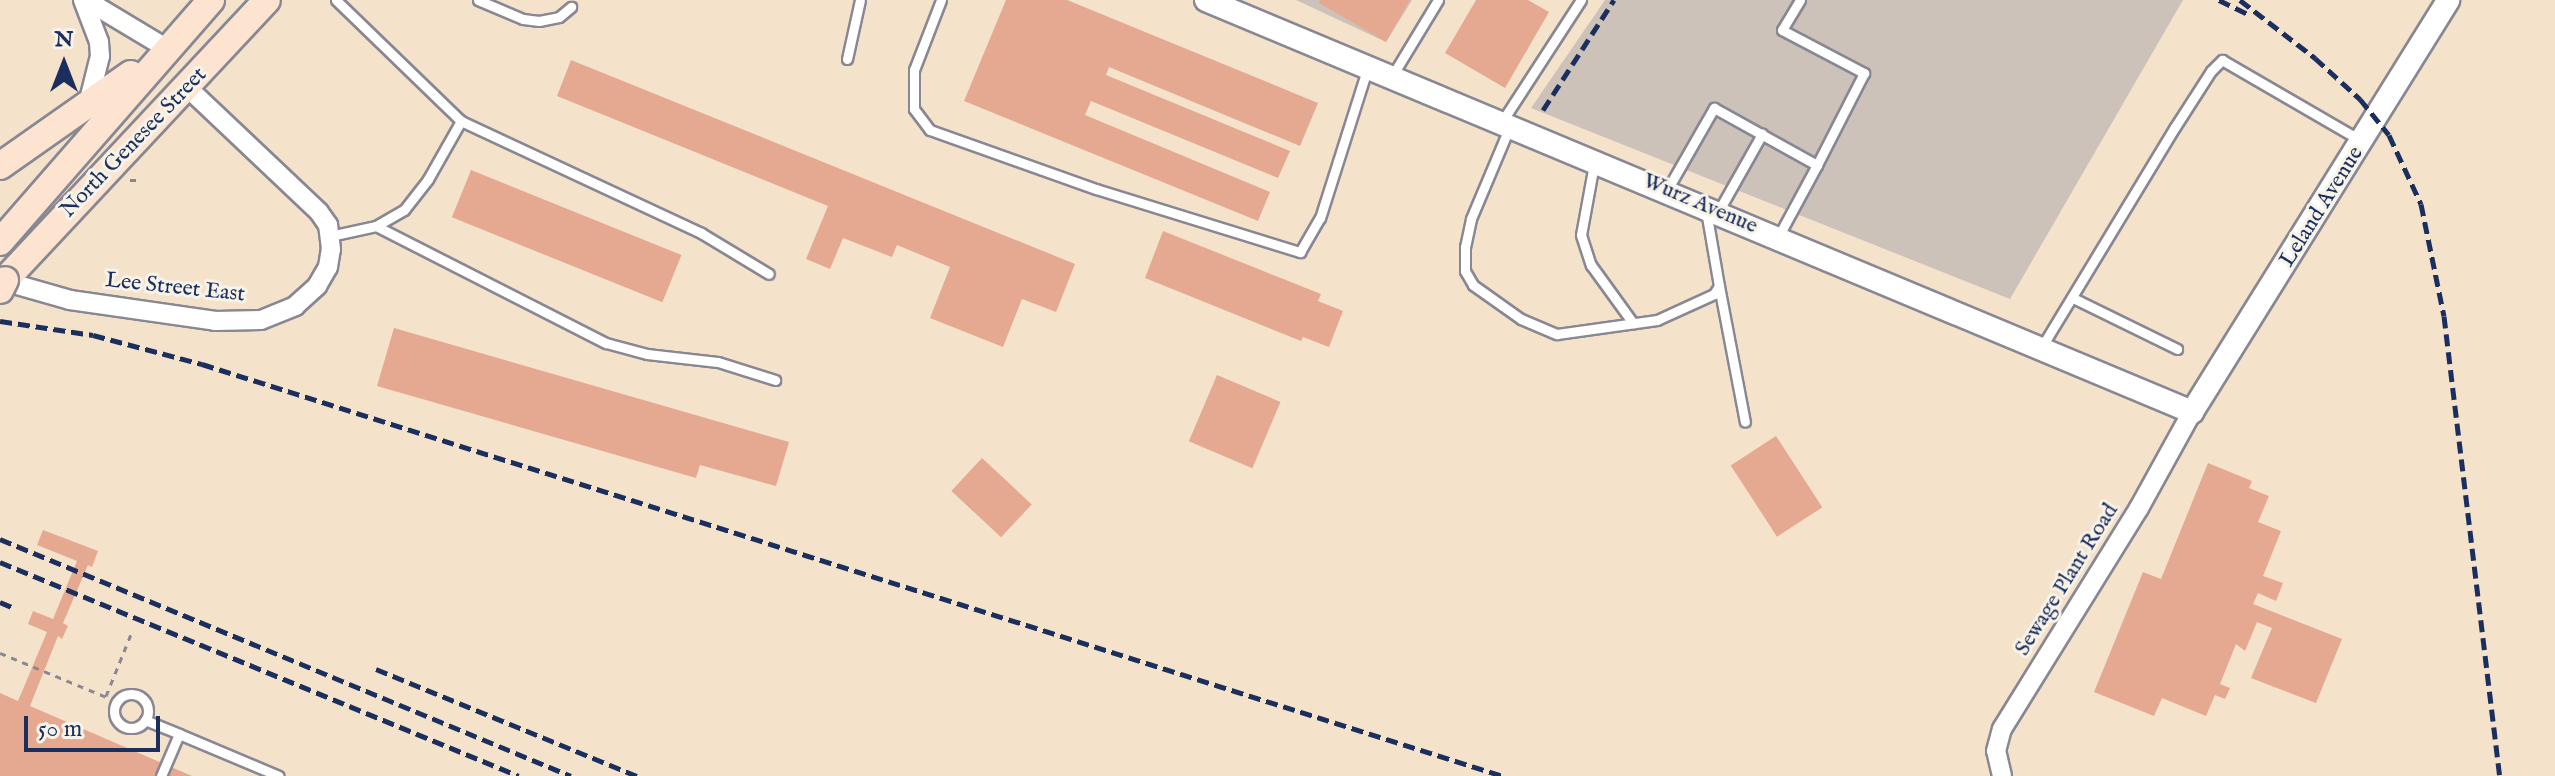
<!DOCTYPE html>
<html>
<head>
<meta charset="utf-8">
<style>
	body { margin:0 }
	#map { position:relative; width:2555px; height:776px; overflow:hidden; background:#f5e2ca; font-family:"IM FELL English",serif }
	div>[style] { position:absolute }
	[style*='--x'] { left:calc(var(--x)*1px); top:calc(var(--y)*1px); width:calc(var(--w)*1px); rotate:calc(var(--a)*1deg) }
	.industrial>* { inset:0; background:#cdc2b9 }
	.building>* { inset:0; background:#e5a991; transform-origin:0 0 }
	.path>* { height:3px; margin-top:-1.5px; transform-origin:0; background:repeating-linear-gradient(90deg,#888894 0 6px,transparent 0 12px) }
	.roads { filter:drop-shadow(2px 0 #888894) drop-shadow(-2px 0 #888894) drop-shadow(0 2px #888894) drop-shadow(0 -2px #888894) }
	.service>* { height:9px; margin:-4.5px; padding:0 4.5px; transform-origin:4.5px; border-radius:4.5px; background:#fff }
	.service>.ring { margin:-4.5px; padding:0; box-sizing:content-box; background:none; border:9px solid #fff; border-radius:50% }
	.minor>* { height:18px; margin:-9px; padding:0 9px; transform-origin:9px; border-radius:9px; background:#fff }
	.tertiary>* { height:22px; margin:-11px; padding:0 11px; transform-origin:11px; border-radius:11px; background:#fff }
	.secondary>* { height:26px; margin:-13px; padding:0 13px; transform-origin:13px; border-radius:13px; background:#fde4d1 }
	.rail>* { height:5px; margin-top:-2.5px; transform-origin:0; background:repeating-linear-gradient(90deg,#1b2f5e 0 12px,transparent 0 18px) }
	.bridges { filter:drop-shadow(2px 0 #888894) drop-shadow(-2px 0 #888894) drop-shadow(0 2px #888894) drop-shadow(0 -2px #888894) }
	.secondary-bridge>* { height:26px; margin:-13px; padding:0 13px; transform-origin:13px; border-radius:13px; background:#fde4d1 }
	span { translate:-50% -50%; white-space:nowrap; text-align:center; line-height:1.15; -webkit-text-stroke:6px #f7f3e8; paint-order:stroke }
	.street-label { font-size:22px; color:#1b2f5e }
	.north { position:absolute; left:24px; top:24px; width:80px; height:80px; -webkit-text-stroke:6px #f7f3e8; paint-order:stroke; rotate:0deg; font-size:22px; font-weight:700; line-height:32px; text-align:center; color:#1b2f5e }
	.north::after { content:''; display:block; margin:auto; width:28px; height:36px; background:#1b2f5e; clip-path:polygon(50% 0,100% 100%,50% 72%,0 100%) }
	.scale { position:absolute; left:24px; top:716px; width:136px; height:36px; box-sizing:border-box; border:4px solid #1b2f5e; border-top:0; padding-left:10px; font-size:24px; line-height:28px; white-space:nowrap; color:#1b2f5e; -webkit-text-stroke:6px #f7f3e8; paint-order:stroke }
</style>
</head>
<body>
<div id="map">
	<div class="industrial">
		<i style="clip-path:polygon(1296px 0,1412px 0,1386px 42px)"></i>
		<i style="clip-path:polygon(1605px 0,2183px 0,2010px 299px,1531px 108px)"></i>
	</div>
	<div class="building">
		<i style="clip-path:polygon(1006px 0,1067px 0,1318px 103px,1300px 146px,1109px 67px,1106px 75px,1290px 151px,1278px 178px,1091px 101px,1085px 115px,1270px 192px,1258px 221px,964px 101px)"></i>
		<i style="clip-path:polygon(1320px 0,1410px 0,1386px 42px,1319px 3px)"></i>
		<i style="clip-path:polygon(1476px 0,1528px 0,1549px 12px,1505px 88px,1445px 53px)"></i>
		<i style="clip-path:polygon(571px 60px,1075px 264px,1056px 312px,1022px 299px,1003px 347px,930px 318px,950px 267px,897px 245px,892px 257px,843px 238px,830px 269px,806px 259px,828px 206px,557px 96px)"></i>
		<i style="left:471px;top:170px;width:227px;height:51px;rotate:22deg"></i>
		<i style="clip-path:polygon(1163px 231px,1321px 294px,1318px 301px,1343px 311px,1329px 347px,1303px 337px,1301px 341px,1145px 278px)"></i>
		<i style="clip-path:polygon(394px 328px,789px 442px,776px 486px,700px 465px,696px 478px,377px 386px)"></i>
		<i style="left:1217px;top:375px;width:69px;height:72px;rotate:23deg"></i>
		<i style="left:1776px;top:436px;width:85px;height:54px;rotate:57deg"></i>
		<i style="left:982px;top:458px;width:68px;height:45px;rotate:43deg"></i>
		<i style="clip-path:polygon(2208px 463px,2252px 481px,2249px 488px,2269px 496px,2258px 522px,2281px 531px,2263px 576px,2283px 583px,2276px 601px,2258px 593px,2253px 604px,2342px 639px,2316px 703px,2251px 678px,2272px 628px,2257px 622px,2245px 651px,2236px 644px,2220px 684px,2230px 688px,2225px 699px,2215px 695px,2206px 716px,2162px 698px,2154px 716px,2094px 692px,2143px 572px,2161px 579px)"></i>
		<i style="clip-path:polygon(43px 530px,98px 551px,92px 567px,88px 565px,63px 623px,68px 626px,62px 639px,58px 636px,30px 706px,192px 776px,0 776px,0 693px,18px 701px,47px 632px,28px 624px,33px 611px,53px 619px,77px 561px,37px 545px)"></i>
	</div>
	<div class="path">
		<i style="--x:130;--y:180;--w:10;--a:0"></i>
		<i style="--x:0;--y:653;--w:126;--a:22.5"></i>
		<i style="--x:106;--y:696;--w:67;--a:-68"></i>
	</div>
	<div class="roads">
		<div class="service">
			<i style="--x:336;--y:0;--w:174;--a:44.1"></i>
			<i style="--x:461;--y:121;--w:265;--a:25"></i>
			<i style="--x:701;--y:233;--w:79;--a:31.1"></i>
			<i style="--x:478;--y:0;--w:49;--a:22.9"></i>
			<i style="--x:523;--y:19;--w:16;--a:7"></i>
			<i style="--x:539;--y:21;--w:20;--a:-11"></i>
			<i style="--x:559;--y:17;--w:16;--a:-40"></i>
			<i style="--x:941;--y:0;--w:75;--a:111.1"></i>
			<i style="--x:914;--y:70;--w:39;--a:90"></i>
			<i style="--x:914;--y:109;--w:26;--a:53"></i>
			<i style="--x:930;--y:130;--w:176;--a:19.6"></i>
			<i style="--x:1096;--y:189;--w:214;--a:17.2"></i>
			<i style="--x:1300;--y:252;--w:39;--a:-60"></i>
			<i style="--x:1320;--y:218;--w:155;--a:-72.4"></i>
			<i style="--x:1800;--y:0;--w:35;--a:121"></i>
			<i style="--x:1782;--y:30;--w:93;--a:27.7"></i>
			<i style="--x:1864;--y:73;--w:103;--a:117.1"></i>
			<i style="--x:847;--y:59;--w:60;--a:-77.6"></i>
			<i style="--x:1392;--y:76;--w:89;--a:-58.8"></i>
			<i style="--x:1501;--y:123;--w:147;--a:-57"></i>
			<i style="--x:1510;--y:126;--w:101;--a:112.8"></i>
			<i style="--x:1471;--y:219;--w:29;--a:102"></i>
			<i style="--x:1465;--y:247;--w:24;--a:90"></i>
			<i style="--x:1465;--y:271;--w:16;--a:60"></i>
			<i style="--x:1473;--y:285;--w:59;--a:35.3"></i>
			<i style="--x:1521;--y:319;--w:39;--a:23"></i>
			<i style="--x:1557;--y:334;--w:101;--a:-8"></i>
			<i style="--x:1657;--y:320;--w:63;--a:-24.5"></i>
			<i style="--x:1714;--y:294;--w:9;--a:-58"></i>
			<i style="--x:1719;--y:286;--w:76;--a:-99.8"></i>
			<i style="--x:1594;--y:164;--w:72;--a:100.4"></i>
			<i style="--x:1581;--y:235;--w:32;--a:72"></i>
			<i style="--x:1591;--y:265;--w:72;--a:54.1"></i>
			<i style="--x:1667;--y:190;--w:95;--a:-60.2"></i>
			<i style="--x:1714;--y:108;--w:118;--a:29"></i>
			<i style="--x:1817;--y:165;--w:82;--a:118.4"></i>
			<i style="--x:1718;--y:212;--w:90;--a:-60.6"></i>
			<i style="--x:376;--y:226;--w:258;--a:27"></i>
			<i style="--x:606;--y:343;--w:42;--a:15"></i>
			<i style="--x:647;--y:354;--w:71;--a:6.4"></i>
			<i style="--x:718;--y:362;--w:60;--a:17.5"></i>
			<i style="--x:330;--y:236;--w:47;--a:-12.3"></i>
			<i style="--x:376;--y:226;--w:32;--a:-30"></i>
			<i style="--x:404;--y:210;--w:39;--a:-52"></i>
			<i style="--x:428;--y:179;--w:67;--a:-60.4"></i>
			<i style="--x:1719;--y:286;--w:138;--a:79.2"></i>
			<i style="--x:2073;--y:298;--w:116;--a:26.1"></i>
			<i style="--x:2041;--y:348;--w:258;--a:-58.8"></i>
			<i style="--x:2175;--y:127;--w:67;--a:-57.3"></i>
			<i style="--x:2211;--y:71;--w:16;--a:-45"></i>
			<i style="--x:2222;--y:60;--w:160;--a:30.1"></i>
			<i class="ring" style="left:114px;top:694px;width:25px;height:25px"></i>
			<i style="--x:145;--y:720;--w:37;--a:22"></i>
			<i style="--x:179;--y:734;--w:46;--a:113.2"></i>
			<i style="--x:179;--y:734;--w:108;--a:22.8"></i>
		</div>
		<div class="minor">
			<i style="--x:83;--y:0;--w:45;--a:69.1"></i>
			<i style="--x:99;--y:42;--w:14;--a:86"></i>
			<i style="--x:100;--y:56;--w:49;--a:104"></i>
			<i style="--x:86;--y:0;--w:93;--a:31"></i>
			<i style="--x:0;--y:280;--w:73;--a:15.9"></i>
			<i style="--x:70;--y:300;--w:147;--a:8.2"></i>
			<i style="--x:215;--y:321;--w:46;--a:-1.2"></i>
			<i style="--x:261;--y:320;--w:37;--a:-22"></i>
			<i style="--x:295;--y:306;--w:30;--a:-42"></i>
			<i style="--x:317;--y:286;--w:22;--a:-60"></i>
			<i style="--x:328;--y:267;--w:18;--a:-81"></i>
			<i style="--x:331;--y:249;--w:24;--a:-97"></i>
			<i style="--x:328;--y:225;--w:16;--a:-125"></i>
			<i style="--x:319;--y:212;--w:180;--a:-136.6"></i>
			<i style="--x:2002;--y:776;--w:26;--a:-103"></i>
			<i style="--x:1996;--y:751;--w:23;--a:-75"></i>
			<i style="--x:2002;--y:729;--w:260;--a:-58.2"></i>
			<i style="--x:2139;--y:508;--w:110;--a:-61.1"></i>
		</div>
		<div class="tertiary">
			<i style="--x:1206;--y:0;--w:1069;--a:22.68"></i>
			<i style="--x:2192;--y:412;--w:485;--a:-58.1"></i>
		</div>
		<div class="secondary">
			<i style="--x:0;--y:166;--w:160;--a:-35.1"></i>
			<i style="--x:0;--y:242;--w:321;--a:-48.9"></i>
			<i style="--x:5;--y:280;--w:383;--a:-46.9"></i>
		</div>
	</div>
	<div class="rail">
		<i style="--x:2219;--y:0;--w:32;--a:26"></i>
		<i style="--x:2240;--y:0;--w:95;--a:37.7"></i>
		<i style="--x:2315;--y:58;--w:61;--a:42.3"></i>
		<i style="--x:2360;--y:99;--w:46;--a:51.1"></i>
		<i style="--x:2389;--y:135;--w:76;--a:65.1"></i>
		<i style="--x:2421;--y:204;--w:114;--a:78.4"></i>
		<i style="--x:2444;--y:316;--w:463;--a:83.1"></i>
		<i style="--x:1543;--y:110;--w:131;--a:-57.2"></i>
		<i style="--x:0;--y:321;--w:94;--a:8.6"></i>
		<i style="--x:93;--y:335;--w:113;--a:14.9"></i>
		<i style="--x:202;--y:364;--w:1365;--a:17.57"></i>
		<i style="--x:0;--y:539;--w:618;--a:22.54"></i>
		<i style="--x:0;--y:562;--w:561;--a:22.41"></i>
		<i style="--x:0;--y:602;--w:15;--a:23"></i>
		<i style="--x:376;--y:669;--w:282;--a:22.3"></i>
	</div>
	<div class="bridges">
		<div class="secondary-bridge">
			<i style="--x:0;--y:290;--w:11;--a:-63"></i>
		</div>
	</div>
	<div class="street-label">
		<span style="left:134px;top:143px;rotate:-46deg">North Genesee Street</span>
		<span style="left:1700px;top:204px;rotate:23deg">Wurz Avenue</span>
		<span style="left:2322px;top:207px;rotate:-58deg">Leland Avenue</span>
		<span style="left:175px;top:288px;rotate:6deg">Lee Street East</span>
		<span style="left:2067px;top:580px;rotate:-58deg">Sewage Plant Road</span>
	</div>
	<div class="north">N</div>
	<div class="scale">50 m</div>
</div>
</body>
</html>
